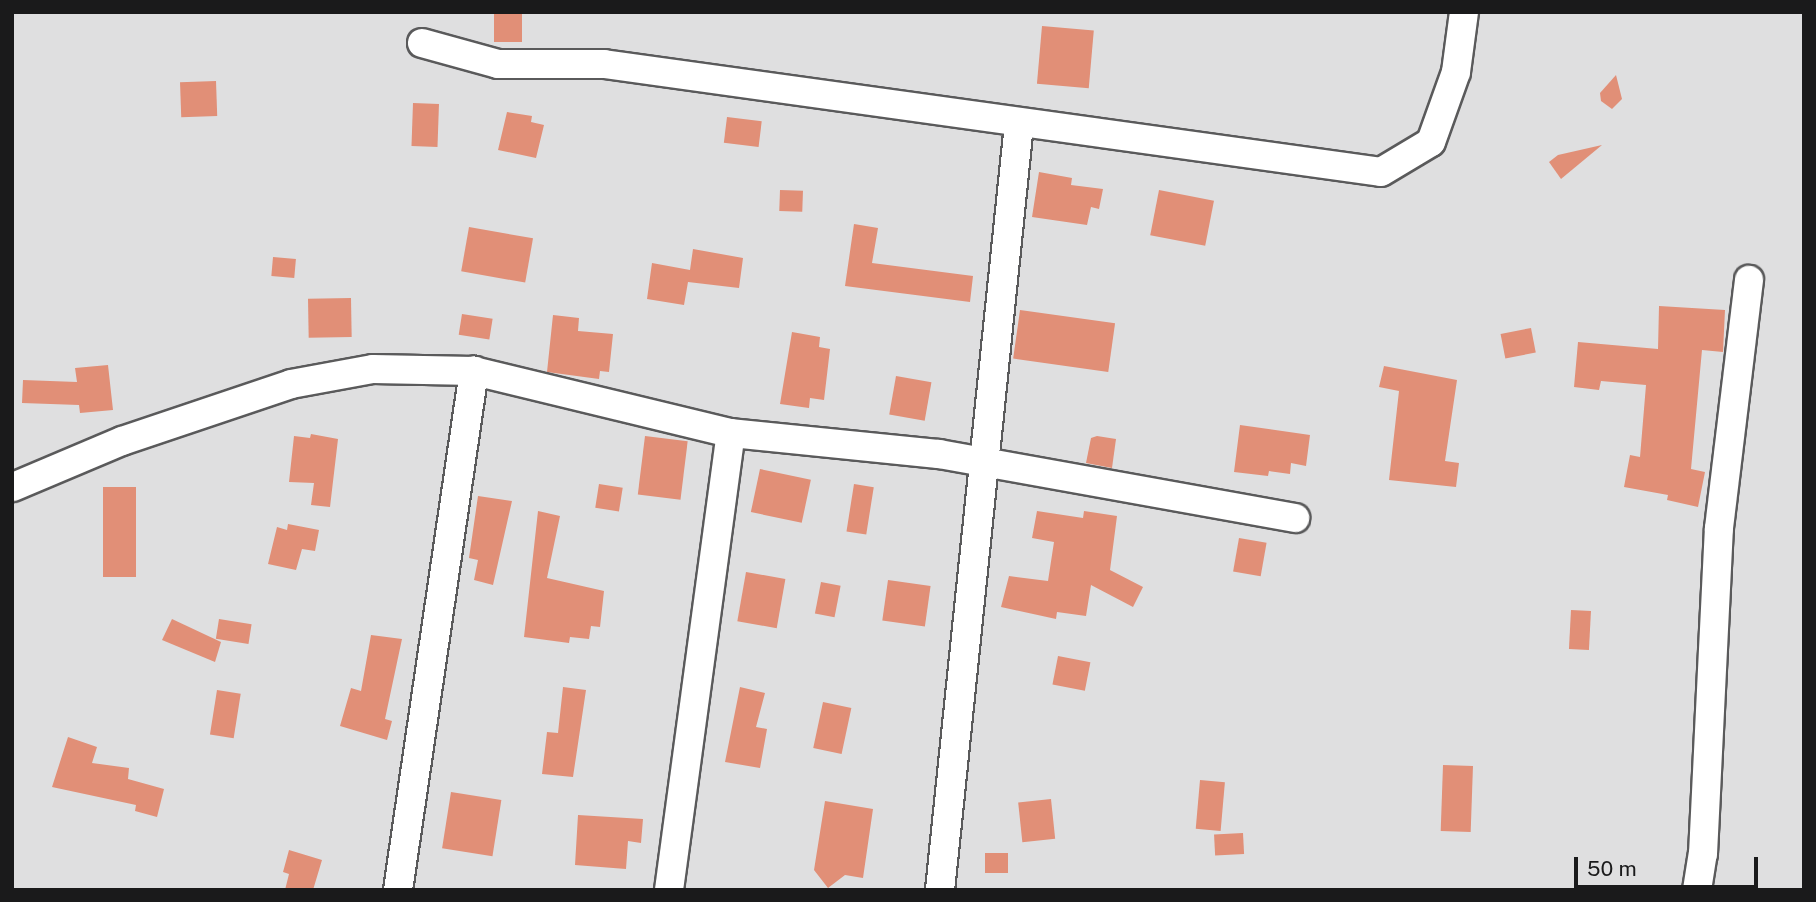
<!DOCTYPE html>
<html>
<head>
<meta charset="utf-8">
<style>
	body { margin:0 }
	#map { position:relative; width:1816px; height:902px; overflow:hidden; background:#dfdfe0; font-family:"Public Sans",sans-serif }
	div>[style] { position:absolute }
	[style*='--x'] { left:calc(var(--x)*1px); top:calc(var(--y)*1px); width:calc(var(--w)*1px); rotate:calc(var(--a)*1deg) }
	.building>* { inset:0; background:#e18f77; transform-origin:0 0 }
	.roads { filter:drop-shadow(2px 0 #5a5a5b) drop-shadow(-2px 0 #5a5a5b) drop-shadow(0 2px #5a5a5b) drop-shadow(0 -2px #5a5a5b) }
	.minor>* { height:28px; margin:-14px; padding:0 14px; transform-origin:14px; border-radius:14px; background:#fff }
	span { translate:-50% -50%; white-space:nowrap; text-align:center; line-height:1.15; -webkit-text-stroke:5px #dfdfe0; paint-order:stroke }
	.frame { position:absolute; inset:0; border:14px solid #1a1a1b; pointer-events:none }
	.scale { position:absolute; left:1574px; top:857px; width:184px; height:32px; box-sizing:border-box; border:4px solid #1a1a1b; border-top:0; padding-left:9px; font-size:21px; line-height:24px; white-space:nowrap; color:#1a1a1b; -webkit-text-stroke:5px #dfdfe0; paint-order:stroke }
</style>
</head>
<body>
<div id="map">
	<div class="building">
		<i style="left:494px;top:12px;width:28px;height:30px"></i>
		<i style="left:1042px;top:26px;width:52px;height:58px;rotate:5deg"></i>
		<i style="clip-path:polygon(1616px 75px,1622px 99px,1612px 109px,1601px 101px,1600px 93px)"></i>
		<i style="left:216px;top:81px;width:35px;height:36px;rotate:88deg"></i>
		<i style="left:413px;top:103px;width:26px;height:43px;rotate:2deg"></i>
		<i style="clip-path:polygon(507px 112px,532px 116px,531px 122px,544px 125px,536px 158px,498px 150px)"></i>
		<i style="left:727px;top:117px;width:35px;height:26px;rotate:7deg"></i>
		<i style="clip-path:polygon(1602px 145px,1561px 179px,1549px 162px,1558px 155px)"></i>
		<i style="clip-path:polygon(1039px 172px,1072px 178px,1071px 185px,1103px 189px,1099px 209px,1091px 207px,1087px 225px,1032px 217px)"></i>
		<i style="left:780px;top:190px;width:23px;height:21px;rotate:2deg"></i>
		<i style="left:1159px;top:190px;width:56px;height:46px;rotate:11deg"></i>
		<i style="clip-path:polygon(854px 224px,878px 228px,872px 263px,973px 276px,970px 302px,845px 286px)"></i>
		<i style="left:469px;top:227px;width:65px;height:45px;rotate:10deg"></i>
		<i style="clip-path:polygon(693px 249px,743px 258px,739px 288px,688px 282px,684px 305px,647px 299px,652px 263px,690px 270px)"></i>
		<i style="left:273px;top:257px;width:23px;height:19px;rotate:5deg"></i>
		<i style="left:351px;top:298px;width:39px;height:43px;rotate:89deg"></i>
		<i style="clip-path:polygon(1659px 306px,1725px 310px,1723px 352px,1702px 350px,1691px 469px,1705px 472px,1698px 507px,1667px 500px,1668px 495px,1624px 487px,1630px 455px,1640px 457px,1646px 385px,1601px 381px,1599px 390px,1574px 387px,1578px 342px,1658px 349px)"></i>
		<i style="left:1020px;top:310px;width:96px;height:49px;rotate:8deg"></i>
		<i style="left:462px;top:314px;width:31px;height:21px;rotate:9deg"></i>
		<i style="clip-path:polygon(553px 315px,579px 318px,578px 331px,613px 334px,609px 372px,600px 371px,599px 379px,547px 372px)"></i>
		<i style="left:1531px;top:328px;width:25px;height:31px;rotate:79deg"></i>
		<i style="clip-path:polygon(792px 332px,820px 337px,819px 347px,830px 349px,824px 400px,810px 398px,809px 408px,780px 404px)"></i>
		<i style="clip-path:polygon(108px 365px,113px 410px,80px 413px,79px 405px,22px 403px,23px 380px,77px 382px,75px 368px)"></i>
		<i style="clip-path:polygon(1384px 366px,1457px 380px,1445px 461px,1459px 463px,1456px 487px,1389px 480px,1399px 391px,1379px 387px)"></i>
		<i style="left:896px;top:376px;width:36px;height:39px;rotate:10deg"></i>
		<i style="clip-path:polygon(1240px 425px,1310px 435px,1306px 466px,1291px 463px,1290px 474px,1269px 471px,1268px 476px,1234px 472px)"></i>
		<i style="clip-path:polygon(311px 434px,338px 439px,330px 507px,311px 505px,314px 483px,289px 482px,294px 436px,310px 438px)"></i>
		<i style="left:645px;top:436px;width:43px;height:59px;rotate:7deg"></i>
		<i style="clip-path:polygon(1097px 436px,1116px 439px,1112px 468px,1086px 463px,1091px 438px)"></i>
		<i style="left:760px;top:469px;width:52px;height:44px;rotate:12deg"></i>
		<i style="left:599px;top:484px;width:24px;height:24px;rotate:9deg"></i>
		<i style="left:854px;top:484px;width:20px;height:48px;rotate:9deg"></i>
		<i style="left:103px;top:487px;width:33px;height:90px"></i>
		<i style="clip-path:polygon(478px 496px,512px 501px,493px 585px,474px 580px,478px 560px,469px 558px)"></i>
		<i style="clip-path:polygon(538px 511px,560px 516px,547px 578px,604px 591px,600px 627px,591px 626px,589px 639px,570px 637px,569px 643px,524px 637px)"></i>
		<i style="clip-path:polygon(1037px 511px,1083px 518px,1084px 511px,1117px 516px,1110px 570px,1143px 587px,1133px 607px,1091px 585px,1086px 616px,1057px 612px,1056px 619px,1001px 607px,1009px 576px,1048px 581px,1054px 542px,1032px 538px)"></i>
		<i style="clip-path:polygon(288px 524px,319px 530px,315px 551px,302px 549px,296px 570px,268px 564px,277px 527px,287px 530px)"></i>
		<i style="left:1239px;top:538px;width:28px;height:34px;rotate:10deg"></i>
		<i style="left:746px;top:572px;width:40px;height:50px;rotate:10deg"></i>
		<i style="left:888px;top:580px;width:43px;height:41px;rotate:8deg"></i>
		<i style="left:821px;top:582px;width:20px;height:32px;rotate:11deg"></i>
		<i style="left:1571px;top:610px;width:20px;height:39px;rotate:3deg"></i>
		<i style="clip-path:polygon(172px 619px,221px 642px,215px 662px,162px 640px)"></i>
		<i style="left:219px;top:619px;width:33px;height:20px;rotate:9deg"></i>
		<i style="clip-path:polygon(371px 635px,402px 639px,385px 719px,392px 721px,387px 740px,340px 726px,351px 688px,361px 691px)"></i>
		<i style="left:1058px;top:656px;width:33px;height:29px;rotate:11deg"></i>
		<i style="clip-path:polygon(563px 687px,586px 690px,573px 777px,542px 774px,547px 732px,558px 733px)"></i>
		<i style="clip-path:polygon(740px 687px,765px 693px,756px 727px,767px 729px,760px 768px,725px 762px)"></i>
		<i style="left:217px;top:690px;width:24px;height:45px;rotate:9deg"></i>
		<i style="left:823px;top:702px;width:29px;height:47px;rotate:12deg"></i>
		<i style="clip-path:polygon(68px 737px,97px 747px,92px 763px,129px 768px,128px 779px,164px 789px,157px 817px,135px 811px,136px 805px,52px 787px)"></i>
		<i style="left:1443px;top:765px;width:30px;height:66px;rotate:2deg"></i>
		<i style="left:1200px;top:780px;width:25px;height:49px;rotate:5deg"></i>
		<i style="left:451px;top:792px;width:51px;height:57px;rotate:9deg"></i>
		<i style="left:1051px;top:799px;width:40px;height:33px;rotate:84deg"></i>
		<i style="clip-path:polygon(825px 801px,873px 809px,863px 878px,845px 875px,828px 888px,814px 870px)"></i>
		<i style="clip-path:polygon(578px 815px,643px 819px,641px 843px,628px 841px,626px 869px,575px 865px)"></i>
		<i style="left:1243px;top:833px;width:21px;height:29px;rotate:87deg"></i>
		<i style="clip-path:polygon(289px 850px,322px 860px,313px 890px,285px 890px,289px 874px,283px 872px)"></i>
		<i style="left:985px;top:853px;width:23px;height:20px"></i>
	</div>
	<div class="roads">
		<div class="minor">
			<i style="--x:422;--y:43;--w:79;--a:15.4"></i>
			<i style="--x:498;--y:64;--w:106;--a:0"></i>
			<i style="--x:604;--y:64;--w:784;--a:7.91"></i>
			<i style="--x:1381;--y:172;--w:58;--a:-31"></i>
			<i style="--x:1431;--y:142;--w:74;--a:-70.3"></i>
			<i style="--x:1456;--y:72;--w:61;--a:-82.4"></i>
			<i style="--x:13;--y:487;--w:118;--a:-22.9"></i>
			<i style="--x:122;--y:441;--w:178;--a:-18.6"></i>
			<i style="--x:291;--y:384;--w:83;--a:-10.4"></i>
			<i style="--x:373;--y:369;--w:101;--a:1.1"></i>
			<i style="--x:474;--y:371;--w:264;--a:13.6"></i>
			<i style="--x:731;--y:433;--w:209;--a:5.8"></i>
			<i style="--x:939;--y:454;--w:362;--a:10.2"></i>
			<i style="--x:398;--y:890;--w:525;--a:-81.67"></i>
			<i style="--x:669;--y:890;--w:461;--a:-82.3"></i>
			<i style="--x:940;--y:890;--w:770;--a:-84.11"></i>
			<i style="--x:1697;--y:890;--w:36;--a:-81"></i>
			<i style="--x:1703;--y:854;--w:326;--a:-87.2"></i>
			<i style="--x:1719;--y:528;--w:250;--a:-83.1"></i>
		</div>
	</div>
	<div class="frame"></div>
	<div class="scale">50 m</div>
</div>
</body>
</html>
